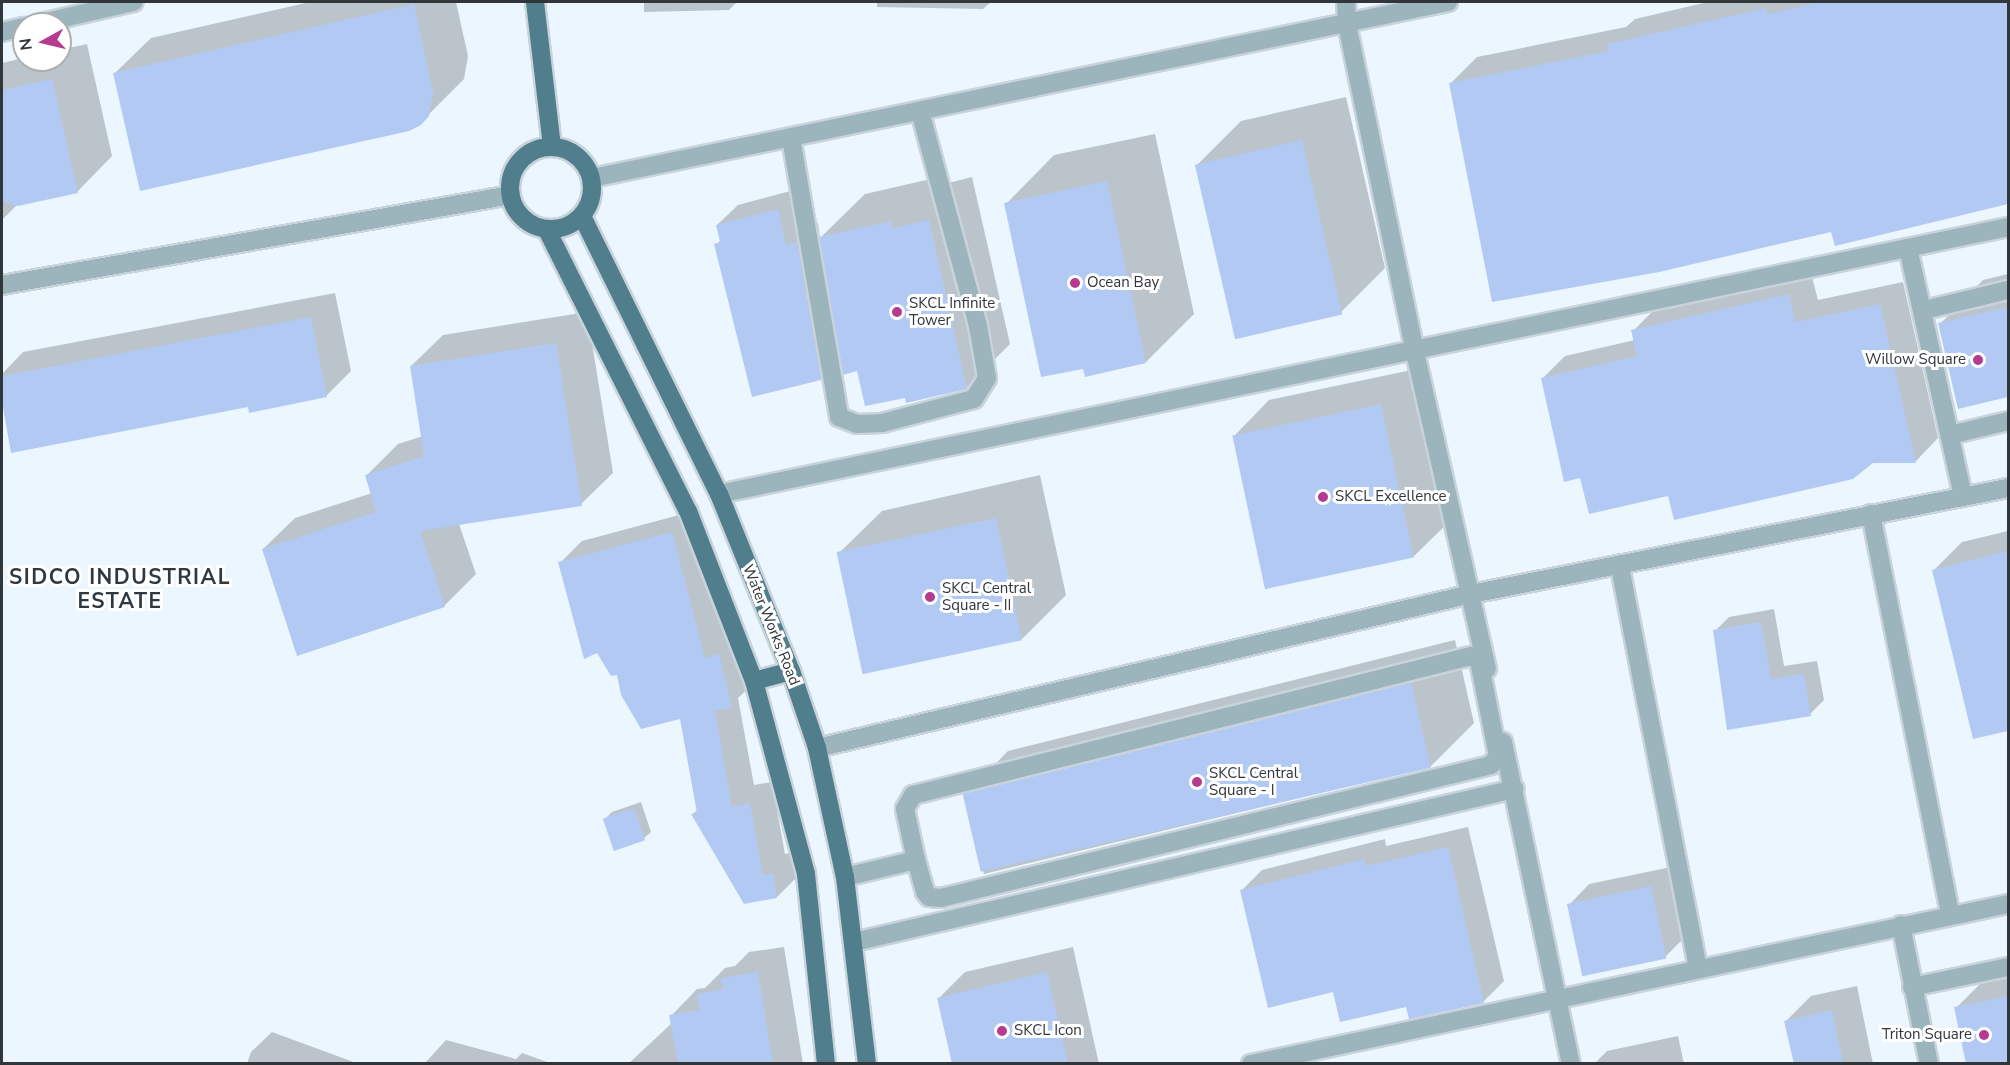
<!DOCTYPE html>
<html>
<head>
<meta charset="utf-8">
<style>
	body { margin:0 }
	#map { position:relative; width:2010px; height:1065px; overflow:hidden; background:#ebf6fe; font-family:"Nunito Sans",sans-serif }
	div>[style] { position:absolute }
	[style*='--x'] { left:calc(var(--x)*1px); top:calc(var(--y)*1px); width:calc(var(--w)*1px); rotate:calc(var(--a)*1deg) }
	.shadow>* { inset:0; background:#0003 }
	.building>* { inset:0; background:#b2caf3; transform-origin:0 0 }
	.roads { filter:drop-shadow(2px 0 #c9d3db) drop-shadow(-2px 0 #c9d3db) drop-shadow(0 2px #c9d3db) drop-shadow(0 -2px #c9d3db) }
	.minor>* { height:18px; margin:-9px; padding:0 9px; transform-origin:9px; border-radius:9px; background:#9cb4bc }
	.major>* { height:18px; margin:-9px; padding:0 9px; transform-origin:9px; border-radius:9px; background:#507e8c }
	.major>.ring { margin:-9px; padding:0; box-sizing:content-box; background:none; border:18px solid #507e8c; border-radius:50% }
	.dots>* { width:16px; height:16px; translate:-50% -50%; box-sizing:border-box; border:3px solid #fff; border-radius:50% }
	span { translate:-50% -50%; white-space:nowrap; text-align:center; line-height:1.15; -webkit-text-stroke:6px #fff; paint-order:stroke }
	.poi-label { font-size:15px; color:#30363a }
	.left { translate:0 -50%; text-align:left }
	.right { translate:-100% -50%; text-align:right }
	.street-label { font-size:15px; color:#30363a }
	.district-label { font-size:21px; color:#2e3941; font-weight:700; letter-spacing:1.5px }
	.frame { position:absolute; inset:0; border:3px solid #30363a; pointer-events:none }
	.north { position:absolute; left:12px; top:12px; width:60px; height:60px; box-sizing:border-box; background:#fff; border:2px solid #acafb0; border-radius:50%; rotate:262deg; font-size:16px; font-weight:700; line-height:24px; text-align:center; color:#30363a }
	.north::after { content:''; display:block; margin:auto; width:21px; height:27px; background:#b43b8f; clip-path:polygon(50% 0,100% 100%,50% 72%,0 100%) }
</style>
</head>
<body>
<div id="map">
	<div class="shadow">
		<i style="clip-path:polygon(310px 2px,456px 2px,468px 56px,464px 79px,428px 115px,115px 73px,151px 38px)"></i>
		<i style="clip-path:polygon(644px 2px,737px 2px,729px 10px,644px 12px)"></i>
		<i style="clip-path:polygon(877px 2px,991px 2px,983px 9px,877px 7px)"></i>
		<i style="clip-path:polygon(1708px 2px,2008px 2px,2008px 190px,1991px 207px,1832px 230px,1451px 83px,1477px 57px,1626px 27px,1635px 19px)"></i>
		<i style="clip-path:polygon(87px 44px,112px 156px,77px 192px,19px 203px,2px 220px,2px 63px,24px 58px,60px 60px,60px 50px)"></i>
		<i style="clip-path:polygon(1346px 97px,1385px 268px,1341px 312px,1197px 165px,1241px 121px)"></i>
		<i style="clip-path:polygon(1155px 134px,1194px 314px,1146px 362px,1006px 204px,1054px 155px)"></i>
		<i style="clip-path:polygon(972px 177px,1010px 344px,966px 388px,906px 396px,842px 358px,820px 379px,716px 245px,721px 240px,717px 225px,738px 205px,798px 189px,807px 225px,818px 223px,820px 238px,865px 194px,935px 178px,937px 186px)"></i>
		<i style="clip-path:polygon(1811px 273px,1818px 300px,1903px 282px,1938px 438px,1916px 461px,1873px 462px,1669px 494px,1581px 476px,1542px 379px,1565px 356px,1635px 340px,1633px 331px,1656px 308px)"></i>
		<i style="clip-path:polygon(2008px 274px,2008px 395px,1959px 407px,1940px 324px,1983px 280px)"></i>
		<i style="clip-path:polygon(335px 293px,351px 371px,326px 396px,249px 406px,12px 451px,2px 374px,23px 352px)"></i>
		<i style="clip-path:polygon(587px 312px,613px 473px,581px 504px,459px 524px,476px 574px,444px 606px,263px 549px,295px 518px,372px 493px,366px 476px,398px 444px,423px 436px,411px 366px,443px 335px)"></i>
		<i style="clip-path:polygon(1416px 369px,1449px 522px,1413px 557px,1234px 436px,1269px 400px)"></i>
		<i style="clip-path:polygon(1040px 475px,1066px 595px,1023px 638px,865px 673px,838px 554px,882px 511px)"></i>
		<i style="clip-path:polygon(694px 511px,727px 637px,741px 633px,753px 684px,738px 698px,754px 785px,772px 782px,785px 854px,794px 852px,799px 875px,777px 897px,693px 814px,698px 809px,681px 718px,618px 673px,560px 563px,582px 541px)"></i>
		<i style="clip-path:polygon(2008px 531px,2008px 729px,1974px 737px,1934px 570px,1962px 542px)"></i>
		<i style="clip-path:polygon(1774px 609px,1784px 666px,1817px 661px,1824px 700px,1810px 714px,1715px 631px,1729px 617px)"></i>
		<i style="clip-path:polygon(1455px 640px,1474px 723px,1431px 766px,984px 874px,965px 795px,1008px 751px)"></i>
		<i style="clip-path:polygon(641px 802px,651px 832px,644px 838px,605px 819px,612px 812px)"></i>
		<i style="clip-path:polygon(1468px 827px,1504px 981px,1483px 1002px,1407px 1005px,1242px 890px,1262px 870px,1385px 839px,1386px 846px)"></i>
		<i style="clip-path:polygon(1671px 867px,1686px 936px,1665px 957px,1569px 905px,1589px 884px)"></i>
		<i style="clip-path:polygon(784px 947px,803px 1064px,628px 1064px,672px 1023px,671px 1016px,697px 989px,705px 988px,725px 968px,735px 966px,749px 952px)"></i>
		<i style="clip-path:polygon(1073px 947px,1099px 1064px,954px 1064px,939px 998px,965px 972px)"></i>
		<i style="clip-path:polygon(2008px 962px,2008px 1064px,1968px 1064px,1956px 1008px,2000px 964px)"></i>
		<i style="clip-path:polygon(1857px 986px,1873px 1064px,1795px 1064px,1786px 1021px,1811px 996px)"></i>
		<i style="clip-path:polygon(272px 1032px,359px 1064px,247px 1064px,251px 1052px)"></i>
		<i style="clip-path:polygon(1678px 1036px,1684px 1064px,1594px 1064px,1607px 1051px)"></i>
		<i style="clip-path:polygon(446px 1040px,516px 1059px,522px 1053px,553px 1064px,424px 1064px)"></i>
	</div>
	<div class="building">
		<i style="clip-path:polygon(1820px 2px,2008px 2px,2008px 204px,1835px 246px,1831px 232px,1659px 272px,1492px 302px,1449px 83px,1608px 51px,1607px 44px,1766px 8px,1768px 14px)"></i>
		<i style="clip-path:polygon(414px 4px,433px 92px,429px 116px,421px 125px,409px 131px,140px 191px,113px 73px)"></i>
		<i style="clip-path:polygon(52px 79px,78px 193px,18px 206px,2px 201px,2px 90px)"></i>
		<i style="left:1302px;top:140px;width:179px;height:110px;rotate:77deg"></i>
		<i style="clip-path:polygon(1107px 181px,1146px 363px,1085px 377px,1083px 369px,1041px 377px,1004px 203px)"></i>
		<i style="clip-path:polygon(778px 209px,786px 245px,797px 242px,821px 380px,752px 397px,714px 244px,720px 242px,716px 225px)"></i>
		<i style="clip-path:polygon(929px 220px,967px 389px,906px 403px,905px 398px,865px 406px,857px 371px,843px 375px,819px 237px,892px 221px,893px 228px)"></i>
		<i style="clip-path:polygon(1789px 294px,1795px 322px,1880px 304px,1916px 463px,1873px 463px,1853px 479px,1674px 520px,1668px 496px,1589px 514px,1580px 478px,1564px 482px,1541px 378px,1637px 356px,1631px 330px)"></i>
		<i style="clip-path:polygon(2008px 307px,2008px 397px,1958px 409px,1938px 323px)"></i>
		<i style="clip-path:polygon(311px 317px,327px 397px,249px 413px,248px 407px,11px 453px,2px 402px,2px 376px)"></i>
		<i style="clip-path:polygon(556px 343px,582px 506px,420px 531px,445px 607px,297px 656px,262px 549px,376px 512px,365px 475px,424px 456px,410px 366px)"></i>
		<i style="left:1381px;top:404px;width:157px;height:152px;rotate:78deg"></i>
		<i style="left:996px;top:518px;width:125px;height:163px;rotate:78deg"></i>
		<i style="clip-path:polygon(672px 532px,705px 658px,719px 654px,732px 707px,715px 711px,732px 807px,750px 803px,763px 875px,773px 873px,777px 898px,744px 904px,691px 814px,697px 813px,680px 719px,641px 729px,621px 695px,617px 675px,611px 676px,597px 653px,584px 659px,558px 562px)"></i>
		<i style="clip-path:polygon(2008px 551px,2008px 731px,1973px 739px,1932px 570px)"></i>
		<i style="clip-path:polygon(1761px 622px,1771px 679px,1804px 674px,1811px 716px,1727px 730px,1713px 630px)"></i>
		<i style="left:1411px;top:682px;width:88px;height:462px;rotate:77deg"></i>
		<i style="left:634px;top:808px;width:34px;height:33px;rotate:71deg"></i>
		<i style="clip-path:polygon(1448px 847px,1484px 1003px,1409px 1019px,1406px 1007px,1340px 1022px,1333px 992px,1268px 1008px,1240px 890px,1364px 859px,1366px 866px)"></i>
		<i style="left:1651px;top:886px;width:74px;height:86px;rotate:78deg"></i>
		<i style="clip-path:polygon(758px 972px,773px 1064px,678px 1064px,669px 1015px,699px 1010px,697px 994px,723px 989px,721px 978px)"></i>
		<i style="clip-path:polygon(1047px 972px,1068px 1064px,952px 1064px,937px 998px)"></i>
		<i style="clip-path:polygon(2008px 996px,2008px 1064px,1966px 1064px,1954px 1007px)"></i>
		<i style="clip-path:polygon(1832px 1010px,1843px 1064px,1794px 1064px,1784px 1021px)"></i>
	</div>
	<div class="roads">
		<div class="minor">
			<i style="--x:1346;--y:2;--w:22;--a:87"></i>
			<i style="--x:1347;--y:24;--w:335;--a:78.3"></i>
			<i style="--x:1415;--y:352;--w:325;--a:77.2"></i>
			<i style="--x:37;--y:24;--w:99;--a:-12.8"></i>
			<i style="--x:2;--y:32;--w:23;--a:-13"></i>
			<i style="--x:791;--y:138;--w:283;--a:80.2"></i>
			<i style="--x:839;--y:417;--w:19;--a:21"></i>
			<i style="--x:857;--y:424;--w:25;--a:-2"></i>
			<i style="--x:882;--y:423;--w:95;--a:-14.6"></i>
			<i style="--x:974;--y:399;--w:25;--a:-58"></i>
			<i style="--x:987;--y:378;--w:53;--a:-99.8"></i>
			<i style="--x:978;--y:326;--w:223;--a:-105.1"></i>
			<i style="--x:592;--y:178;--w:874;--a:-11.62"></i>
			<i style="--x:1908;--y:248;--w:254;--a:77.5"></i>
			<i style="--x:2;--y:285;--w:517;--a:-10.03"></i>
			<i style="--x:1924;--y:310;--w:86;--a:-13.4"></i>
			<i style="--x:1950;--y:435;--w:60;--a:-13.6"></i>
			<i style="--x:719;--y:494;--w:1316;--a:-11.7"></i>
			<i style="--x:1871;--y:514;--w:408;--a:78.8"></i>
			<i style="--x:1620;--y:567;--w:409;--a:79"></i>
			<i style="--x:1503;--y:742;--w:329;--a:78.1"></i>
			<i style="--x:817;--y:748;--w:672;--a:-13.25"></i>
			<i style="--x:1471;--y:594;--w:547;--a:-11.17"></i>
			<i style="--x:845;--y:877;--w:73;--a:-13.5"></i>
			<i style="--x:916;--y:860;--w:33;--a:74"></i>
			<i style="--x:925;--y:892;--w:6;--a:51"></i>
			<i style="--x:929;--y:897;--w:12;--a:5"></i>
			<i style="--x:941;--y:898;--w:566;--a:-13.59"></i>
			<i style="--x:1491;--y:765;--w:11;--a:-52"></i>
			<i style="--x:1498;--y:756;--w:97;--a:-101.3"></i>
			<i style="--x:1479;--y:661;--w:9;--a:-148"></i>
			<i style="--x:1471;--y:656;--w:575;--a:166.01"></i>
			<i style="--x:913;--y:795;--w:16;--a:120"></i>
			<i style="--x:905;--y:809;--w:52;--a:77.8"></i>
			<i style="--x:1901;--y:925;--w:142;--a:78.6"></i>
			<i style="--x:854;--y:942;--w:678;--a:-13.05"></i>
			<i style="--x:1912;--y:987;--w:98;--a:-11.8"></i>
			<i style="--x:1251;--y:1064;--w:774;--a:-11.93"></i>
		</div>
		<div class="major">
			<i style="--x:535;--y:2;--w:146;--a:83.3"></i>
			<i class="ring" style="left:510px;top:147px;width:64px;height:64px"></i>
			<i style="--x:582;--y:216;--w:310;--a:63.8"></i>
			<i style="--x:719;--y:494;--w:191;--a:67.9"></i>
			<i style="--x:791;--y:671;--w:81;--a:71.3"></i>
			<i style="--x:817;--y:748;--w:132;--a:77.8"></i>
			<i style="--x:845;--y:877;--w:188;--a:83.3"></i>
			<i style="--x:547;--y:230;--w:314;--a:63.4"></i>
			<i style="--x:688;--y:511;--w:182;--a:68.8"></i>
			<i style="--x:754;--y:681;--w:200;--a:74.9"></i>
			<i style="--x:806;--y:874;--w:191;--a:84"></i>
			<i style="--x:754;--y:681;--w:38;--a:-15"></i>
		</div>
	</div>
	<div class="dots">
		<i style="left:1075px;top:283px;background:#b43b8f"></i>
		<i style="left:897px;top:312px;background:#b43b8f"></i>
		<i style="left:1978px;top:360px;background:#b43b8f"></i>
		<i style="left:1323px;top:497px;background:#b43b8f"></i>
		<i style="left:930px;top:597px;background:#b43b8f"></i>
		<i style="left:1197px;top:782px;background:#b43b8f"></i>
		<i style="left:1002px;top:1031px;background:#b43b8f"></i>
		<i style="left:1984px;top:1035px;background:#b43b8f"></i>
	</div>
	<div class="poi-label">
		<span class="left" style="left:1087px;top:283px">Ocean Bay</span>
		<span class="left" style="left:909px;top:312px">SKCL Infinite<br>Tower</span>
		<span class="right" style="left:1966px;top:360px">Willow Square</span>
		<span class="left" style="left:1335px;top:497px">SKCL Excellence</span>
		<span class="left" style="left:942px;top:597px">SKCL Central<br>Square - II</span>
		<span class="left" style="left:1209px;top:782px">SKCL Central<br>Square - I</span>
		<span class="left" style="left:1014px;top:1031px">SKCL Icon</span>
		<span class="right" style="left:1972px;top:1035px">Triton Square</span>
	</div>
	<div class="street-label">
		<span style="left:771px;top:625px;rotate:68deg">Water Works Road</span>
	</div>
	<div class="district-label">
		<span style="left:120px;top:589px">SIDCO INDUSTRIAL<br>ESTATE</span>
	</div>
	<div class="frame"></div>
	<div class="north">N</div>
</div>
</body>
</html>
